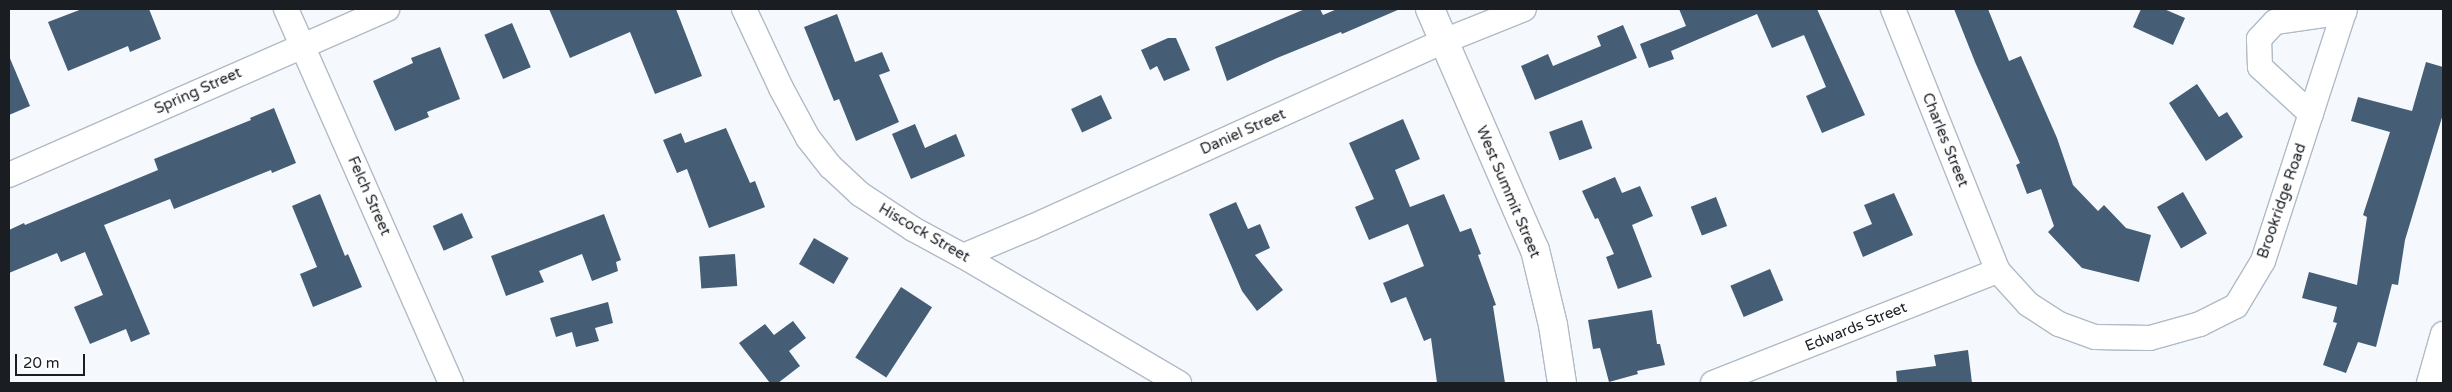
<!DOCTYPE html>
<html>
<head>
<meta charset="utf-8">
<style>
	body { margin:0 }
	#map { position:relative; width:2452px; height:392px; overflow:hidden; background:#f5f9fe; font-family:"Varela Round",sans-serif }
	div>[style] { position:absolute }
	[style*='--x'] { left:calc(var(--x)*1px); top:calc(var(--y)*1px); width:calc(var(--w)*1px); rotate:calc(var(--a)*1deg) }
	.building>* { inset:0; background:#455d75; transform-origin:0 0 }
	.roads { filter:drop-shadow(1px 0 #b0bbc6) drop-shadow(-1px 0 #b0bbc6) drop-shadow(0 1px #b0bbc6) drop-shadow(0 -1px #b0bbc6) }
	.minor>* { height:24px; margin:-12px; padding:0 12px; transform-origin:12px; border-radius:12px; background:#fff }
	.tertiary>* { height:28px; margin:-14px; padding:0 14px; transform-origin:14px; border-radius:14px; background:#fff }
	span { translate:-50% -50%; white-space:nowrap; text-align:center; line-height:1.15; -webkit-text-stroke:5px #fff; paint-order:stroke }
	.street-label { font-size:15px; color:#1a1e22 }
	.frame { position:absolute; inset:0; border:10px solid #1a1e22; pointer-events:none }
	.scale { position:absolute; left:15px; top:354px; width:70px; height:22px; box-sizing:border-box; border:2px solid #1a1e22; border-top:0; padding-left:6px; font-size:15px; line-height:18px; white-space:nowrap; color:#1a1e22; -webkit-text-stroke:4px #fff; paint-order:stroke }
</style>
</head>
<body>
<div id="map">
	<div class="building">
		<i style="clip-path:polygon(82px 9px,149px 9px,161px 39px,130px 52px,128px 46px,68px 71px,48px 22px)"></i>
		<i style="clip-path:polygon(549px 9px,676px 9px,702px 76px,655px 94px,630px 32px,570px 58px)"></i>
		<i style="clip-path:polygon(1305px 9px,1320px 9px,1323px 15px,1337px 9px,1400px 9px,1342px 34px,1341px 32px,1277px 58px,1227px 81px,1215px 47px)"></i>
		<i style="clip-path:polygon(1679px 9px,1817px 9px,1865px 115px,1822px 133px,1806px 96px,1826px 87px,1804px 35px,1772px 48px,1757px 14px,1671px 51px,1674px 59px,1649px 68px,1640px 44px,1686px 26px)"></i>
		<i style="clip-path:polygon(1954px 9px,1988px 9px,2009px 61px,2021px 56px,2057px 138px,2073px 185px,2098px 211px,2104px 205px,2126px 228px,2151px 235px,2139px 282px,2082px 268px,2048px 232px,2054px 226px,2041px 189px,2027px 194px,2016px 165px,2020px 163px,1975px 62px)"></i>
		<i style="clip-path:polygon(2141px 9px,2164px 9px,2185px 18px,2173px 45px,2133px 27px)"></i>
		<i style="clip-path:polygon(837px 14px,855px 62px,882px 52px,890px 71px,879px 75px,899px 122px,856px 141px,839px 99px,834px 101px,804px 27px)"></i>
		<i style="left:512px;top:23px;width:48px;height:30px;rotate:67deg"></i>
		<i style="clip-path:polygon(1623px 25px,1637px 58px,1535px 100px,1521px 66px,1548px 54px,1553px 66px,1601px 46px,1597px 36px)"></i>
		<i style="clip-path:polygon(1168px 38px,1176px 38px,1190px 70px,1164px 81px,1157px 66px,1150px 70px,1141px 50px)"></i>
		<i style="clip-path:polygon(440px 47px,460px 99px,427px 112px,429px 117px,395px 131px,373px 81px,413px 63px,411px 58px)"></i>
		<i style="clip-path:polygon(9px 56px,30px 106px,9px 115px)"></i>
		<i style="clip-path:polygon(2426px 62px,2443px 67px,2443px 114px,2405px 240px,2398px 285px,2392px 284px,2376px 347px,2358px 342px,2346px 373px,2323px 365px,2337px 323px,2333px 322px,2337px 307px,2302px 298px,2309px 272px,2357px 285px,2367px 217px,2363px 215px,2390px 132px,2351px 121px,2358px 97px,2412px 111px)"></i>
		<i style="clip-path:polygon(2197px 84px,2219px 117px,2227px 112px,2243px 137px,2206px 161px,2169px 103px)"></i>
		<i style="left:1101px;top:95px;width:26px;height:33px;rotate:65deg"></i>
		<i style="clip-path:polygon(274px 108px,296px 163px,272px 173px,271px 170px,174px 209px,170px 199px,104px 225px,150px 334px,131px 342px,126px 329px,90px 344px,74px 307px,103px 295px,85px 252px,61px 262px,57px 253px,9px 273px,9px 230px,24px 223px,25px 225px,158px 170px,154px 159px,251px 120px,250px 118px)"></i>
		<i style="clip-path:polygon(1403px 119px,1420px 159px,1395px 170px,1410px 207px,1444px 194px,1460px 232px,1471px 228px,1481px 254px,1478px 255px,1496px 305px,1493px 306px,1505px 383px,1437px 383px,1431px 338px,1424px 341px,1406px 297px,1391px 303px,1383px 283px,1424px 266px,1408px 224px,1369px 240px,1355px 207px,1374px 199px,1349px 143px)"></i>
		<i style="left:1582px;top:120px;width:30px;height:35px;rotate:70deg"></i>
		<i style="clip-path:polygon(915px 124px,925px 148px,956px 134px,965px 156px,911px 179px,892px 134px)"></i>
		<i style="clip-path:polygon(726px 128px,750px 183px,755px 181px,765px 207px,709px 228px,687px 169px,677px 173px,663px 140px,681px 133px,685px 143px)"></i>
		<i style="clip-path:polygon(1615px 177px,1622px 193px,1640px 186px,1653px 216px,1632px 225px,1652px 277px,1618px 289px,1606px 257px,1614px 254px,1598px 218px,1595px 219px,1582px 191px)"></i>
		<i style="left:2183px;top:192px;width:48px;height:30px;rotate:60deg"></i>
		<i style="clip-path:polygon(1894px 193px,1913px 235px,1863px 257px,1853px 232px,1872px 224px,1864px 205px)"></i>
		<i style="clip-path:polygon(320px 194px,345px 256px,348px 254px,362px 287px,313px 307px,300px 274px,317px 267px,292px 206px)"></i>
		<i style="left:1716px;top:197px;width:31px;height:27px;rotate:69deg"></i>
		<i style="clip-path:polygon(1236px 202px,1248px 229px,1260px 224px,1270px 248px,1255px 255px,1283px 290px,1257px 311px,1242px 291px,1209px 214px)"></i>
		<i style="left:462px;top:213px;width:27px;height:32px;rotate:66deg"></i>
		<i style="clip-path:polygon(604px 214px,621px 260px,616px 262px,618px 271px,592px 281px,582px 254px,539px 271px,544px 282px,506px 296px,491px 256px)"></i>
		<i style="left:814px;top:238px;width:40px;height:30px;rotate:30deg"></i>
		<i style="left:735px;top:254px;width:32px;height:36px;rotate:86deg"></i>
		<i style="left:1770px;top:269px;width:34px;height:43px;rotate:67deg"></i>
		<i style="left:901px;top:287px;width:37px;height:84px;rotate:33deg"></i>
		<i style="clip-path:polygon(608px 302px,613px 323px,595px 328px,599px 341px,576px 347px,572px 332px,556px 337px,550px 318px)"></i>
		<i style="clip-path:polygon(1652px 310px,1657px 344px,1660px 344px,1665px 365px,1637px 371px,1638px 374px,1609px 382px,1600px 348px,1593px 349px,1588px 320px)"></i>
		<i style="clip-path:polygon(793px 321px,806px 338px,789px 351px,800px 366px,778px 383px,770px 383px,739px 343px,765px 324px,774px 335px)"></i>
		<i style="clip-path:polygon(1968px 350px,1972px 383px,1897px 383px,1896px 371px,1936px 366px,1934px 355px)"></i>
	</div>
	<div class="roads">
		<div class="minor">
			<i style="--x:286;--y:9;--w:409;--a:66.2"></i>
			<i style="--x:744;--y:9;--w:87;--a:64.9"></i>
			<i style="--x:781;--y:88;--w:57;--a:61.6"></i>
			<i style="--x:808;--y:138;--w:37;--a:52"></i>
			<i style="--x:831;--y:167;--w:40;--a:43"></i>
			<i style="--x:860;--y:194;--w:64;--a:33.4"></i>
			<i style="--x:913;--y:229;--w:57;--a:28.4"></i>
			<i style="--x:963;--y:256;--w:251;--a:30.5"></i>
			<i style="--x:1893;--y:9;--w:282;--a:68.2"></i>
			<i style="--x:1998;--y:271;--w:45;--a:47.7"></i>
			<i style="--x:2028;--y:304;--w:37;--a:33"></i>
			<i style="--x:2059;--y:324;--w:38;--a:20"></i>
			<i style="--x:2095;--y:337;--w:55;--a:1"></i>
			<i style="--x:2150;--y:338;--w:52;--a:-15.6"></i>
			<i style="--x:2200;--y:324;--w:40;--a:-26.6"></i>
			<i style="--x:2236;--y:306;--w:52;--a:-59"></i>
			<i style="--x:2263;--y:261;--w:265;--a:-72"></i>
			<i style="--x:2311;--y:114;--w:69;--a:-137.3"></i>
			<i style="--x:2260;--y:67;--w:28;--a:-92"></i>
			<i style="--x:2259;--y:39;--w:23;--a:-47"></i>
			<i style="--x:2275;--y:22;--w:70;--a:-8.2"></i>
			<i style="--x:9;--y:175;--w:413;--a:-23.7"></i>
			<i style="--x:963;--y:256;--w:75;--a:-22.8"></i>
			<i style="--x:1032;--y:227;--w:452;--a:-24.3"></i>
			<i style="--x:1444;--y:41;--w:86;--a:-21.8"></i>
			<i style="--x:1713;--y:383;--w:306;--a:-21.5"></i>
			<i style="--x:2429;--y:383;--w:51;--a:-74.1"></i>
		</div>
		<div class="tertiary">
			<i style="--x:1430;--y:9;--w:263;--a:66.5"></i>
			<i style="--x:1535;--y:250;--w:77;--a:76.5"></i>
			<i style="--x:1553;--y:325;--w:59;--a:81.2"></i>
		</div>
	</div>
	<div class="street-label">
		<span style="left:198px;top:91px;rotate:-24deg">Spring Street</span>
		<span style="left:1243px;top:132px;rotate:-24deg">Daniel Street</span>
		<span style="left:1945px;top:140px;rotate:68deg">Charles Street</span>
		<span style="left:1508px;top:192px;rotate:67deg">West Summit Street</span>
		<span style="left:369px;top:196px;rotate:66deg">Felch Street</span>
		<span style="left:2282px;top:201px;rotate:-71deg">Brookridge Road</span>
		<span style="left:924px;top:233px;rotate:30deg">Hiscock Street</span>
		<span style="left:1856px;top:327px;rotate:-22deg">Edwards Street</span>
	</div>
	<div class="frame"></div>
	<div class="scale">20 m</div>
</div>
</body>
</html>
